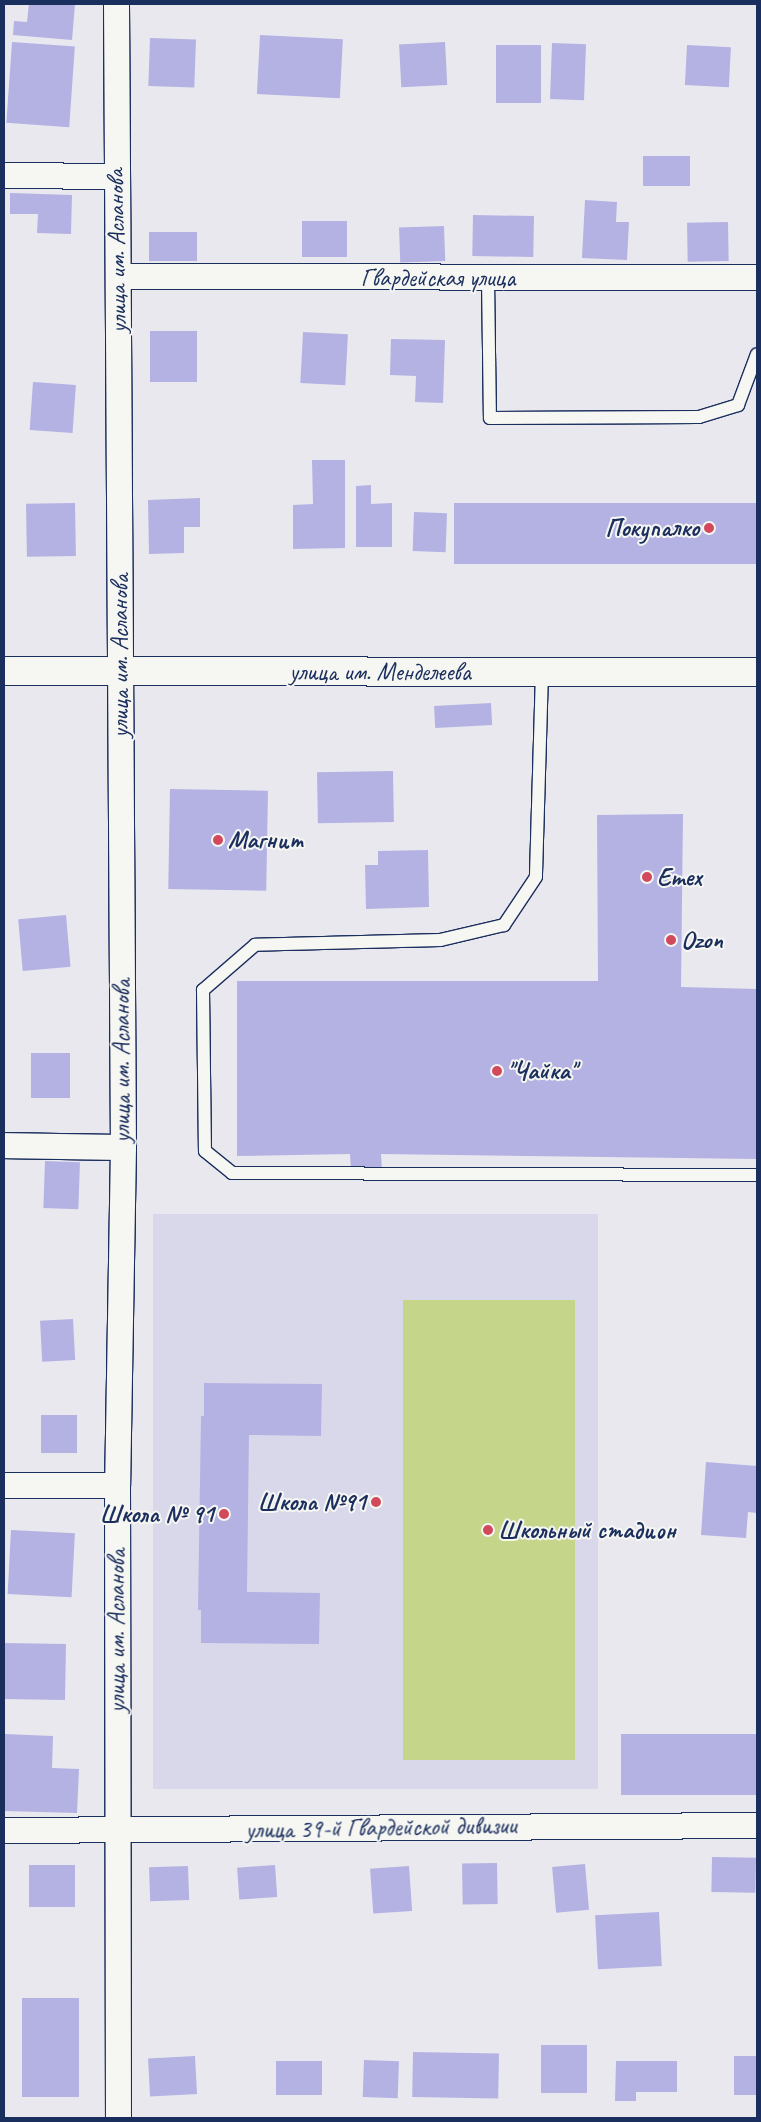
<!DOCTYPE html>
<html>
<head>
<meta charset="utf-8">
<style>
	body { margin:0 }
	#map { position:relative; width:761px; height:2122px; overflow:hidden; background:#e9e8ef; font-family:Caveat,sans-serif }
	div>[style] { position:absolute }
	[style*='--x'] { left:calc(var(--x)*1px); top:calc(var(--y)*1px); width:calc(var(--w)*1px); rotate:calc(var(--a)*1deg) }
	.built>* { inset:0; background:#d9d8eb; transform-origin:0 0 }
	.green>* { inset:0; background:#c5d68b; transform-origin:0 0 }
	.building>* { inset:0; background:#b3b2e3; transform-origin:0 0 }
	.roads { filter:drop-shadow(1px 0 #1b2f5e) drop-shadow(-1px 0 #1b2f5e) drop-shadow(0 1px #1b2f5e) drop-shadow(0 -1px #1b2f5e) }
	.service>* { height:12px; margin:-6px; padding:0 6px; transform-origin:6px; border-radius:6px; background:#f6f6f2 }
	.minor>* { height:25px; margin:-12.5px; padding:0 12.5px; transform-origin:12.5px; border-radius:12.5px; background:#f6f6f2 }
	.secondary>* { height:28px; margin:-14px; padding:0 14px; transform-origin:14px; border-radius:14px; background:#f6f6f2 }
	.dots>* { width:14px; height:14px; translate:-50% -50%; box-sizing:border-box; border:2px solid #f6f6f2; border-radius:50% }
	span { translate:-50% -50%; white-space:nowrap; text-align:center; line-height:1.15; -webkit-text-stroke:4px #f6f6f2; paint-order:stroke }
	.street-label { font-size:25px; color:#1b2f5e }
	.poi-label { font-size:25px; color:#1b2f5e; font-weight:700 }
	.right { translate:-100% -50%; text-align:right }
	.left { translate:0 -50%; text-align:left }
	.frame { position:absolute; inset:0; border:5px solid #1b2f5e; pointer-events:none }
</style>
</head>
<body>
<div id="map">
	<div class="built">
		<i style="left:598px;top:1214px;width:575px;height:445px;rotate:90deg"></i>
	</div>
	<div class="green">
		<i style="left:575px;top:1300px;width:460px;height:172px;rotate:90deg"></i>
	</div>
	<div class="building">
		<i style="clip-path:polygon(29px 4px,75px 4px,72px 40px,13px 35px,14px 21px,27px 22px)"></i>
		<i style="left:260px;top:35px;width:83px;height:59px;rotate:3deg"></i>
		<i style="left:150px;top:38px;width:46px;height:48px;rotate:2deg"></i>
		<i style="left:12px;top:42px;width:63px;height:81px;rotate:4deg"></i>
		<i style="left:445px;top:42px;width:43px;height:46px;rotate:87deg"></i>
		<i style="left:552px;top:43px;width:34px;height:56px;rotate:2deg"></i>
		<i style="left:496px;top:45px;width:45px;height:58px"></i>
		<i style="left:687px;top:45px;width:44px;height:40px;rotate:3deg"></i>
		<i style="left:690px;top:156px;width:30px;height:47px;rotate:90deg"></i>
		<i style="clip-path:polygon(10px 193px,72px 195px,71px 234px,37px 233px,38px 214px,10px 214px)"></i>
		<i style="clip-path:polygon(585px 200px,617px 202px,616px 222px,629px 222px,627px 260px,582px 258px)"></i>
		<i style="left:473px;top:215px;width:61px;height:41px;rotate:1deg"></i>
		<i style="left:302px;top:221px;width:45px;height:36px"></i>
		<i style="left:728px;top:222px;width:39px;height:41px;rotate:89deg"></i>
		<i style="left:444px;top:226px;width:35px;height:45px;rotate:88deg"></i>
		<i style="left:149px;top:232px;width:48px;height:29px"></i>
		<i style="left:197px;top:331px;width:51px;height:47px;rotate:90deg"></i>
		<i style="left:303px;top:332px;width:45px;height:51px;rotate:3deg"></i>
		<i style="clip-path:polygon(391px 339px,445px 340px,443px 403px,415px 402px,416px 376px,390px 375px)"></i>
		<i style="left:33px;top:382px;width:43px;height:48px;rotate:4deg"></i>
		<i style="clip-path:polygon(312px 460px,345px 460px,345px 548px,293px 549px,293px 505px,313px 504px)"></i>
		<i style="clip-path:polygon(371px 485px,371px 504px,392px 503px,392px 547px,356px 547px,356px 486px)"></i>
		<i style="clip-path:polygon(200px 498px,200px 527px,184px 527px,184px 553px,149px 554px,148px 500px)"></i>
		<i style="left:75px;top:503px;width:53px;height:49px;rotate:89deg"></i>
		<i style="left:757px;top:503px;width:61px;height:303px;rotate:90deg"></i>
		<i style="left:414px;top:512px;width:33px;height:39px;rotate:2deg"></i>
		<i style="left:491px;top:703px;width:22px;height:57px;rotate:87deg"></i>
		<i style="left:393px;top:771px;width:51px;height:76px;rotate:89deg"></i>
		<i style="left:170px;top:789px;width:98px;height:100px;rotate:1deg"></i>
		<i style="clip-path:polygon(683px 814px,681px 987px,757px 989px,757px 1159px,381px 1154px,382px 1170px,351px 1170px,350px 1154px,237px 1156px,237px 981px,598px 981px,597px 815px)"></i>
		<i style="clip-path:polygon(428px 850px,429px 907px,366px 909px,365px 865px,378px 865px,378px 851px)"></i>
		<i style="left:66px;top:915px;width:52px;height:48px;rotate:85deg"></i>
		<i style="left:31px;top:1053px;width:39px;height:45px"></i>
		<i style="left:45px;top:1161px;width:35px;height:47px;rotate:2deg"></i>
		<i style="left:73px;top:1319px;width:41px;height:33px;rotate:87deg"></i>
		<i style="clip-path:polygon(204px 1383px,322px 1384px,321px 1436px,249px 1435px,247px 1592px,320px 1593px,319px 1644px,201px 1643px,201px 1610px,198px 1610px,201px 1416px,204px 1416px)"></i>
		<i style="left:41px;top:1415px;width:36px;height:38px"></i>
		<i style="clip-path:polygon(706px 1462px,757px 1466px,757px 1513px,748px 1512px,746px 1538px,701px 1535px)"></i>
		<i style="left:11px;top:1530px;width:64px;height:64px;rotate:3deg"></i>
		<i style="left:4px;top:1643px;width:62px;height:56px;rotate:1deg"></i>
		<i style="clip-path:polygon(4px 1734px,53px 1736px,52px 1768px,79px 1769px,77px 1813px,4px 1811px)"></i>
		<i style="left:621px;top:1734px;width:136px;height:61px"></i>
		<i style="left:712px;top:1857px;width:44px;height:35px;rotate:1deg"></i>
		<i style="left:497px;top:1863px;width:41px;height:35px;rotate:89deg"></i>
		<i style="left:585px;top:1864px;width:46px;height:33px;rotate:85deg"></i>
		<i style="left:29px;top:1865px;width:46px;height:42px"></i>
		<i style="left:275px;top:1865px;width:32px;height:38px;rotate:86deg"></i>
		<i style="left:188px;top:1866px;width:34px;height:39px;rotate:88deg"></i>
		<i style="left:409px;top:1866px;width:45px;height:39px;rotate:86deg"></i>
		<i style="left:659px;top:1912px;width:54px;height:64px;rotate:87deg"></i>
		<i style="left:22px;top:1998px;width:57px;height:99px"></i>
		<i style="left:541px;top:2045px;width:46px;height:48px"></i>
		<i style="left:413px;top:2052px;width:86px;height:45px;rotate:1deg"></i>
		<i style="left:195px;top:2056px;width:38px;height:47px;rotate:87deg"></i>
		<i style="left:734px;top:2056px;width:23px;height:39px"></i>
		<i style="left:364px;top:2060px;width:35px;height:37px;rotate:2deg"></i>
		<i style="left:276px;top:2061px;width:46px;height:34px"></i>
		<i style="clip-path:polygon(616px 2061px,677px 2061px,677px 2092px,636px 2092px,636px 2101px,615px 2101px)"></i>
	</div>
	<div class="roads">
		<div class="service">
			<i style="--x:488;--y:279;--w:139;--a:89.2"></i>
			<i style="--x:490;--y:418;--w:209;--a:-0.3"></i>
			<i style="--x:699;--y:417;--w:41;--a:-17.1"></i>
			<i style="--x:738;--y:405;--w:54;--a:-69.6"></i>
			<i style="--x:542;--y:672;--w:205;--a:91.7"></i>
			<i style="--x:536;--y:877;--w:58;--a:123.7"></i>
			<i style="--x:504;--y:925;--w:66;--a:166.8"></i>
			<i style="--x:440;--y:940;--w:185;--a:178.5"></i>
			<i style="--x:255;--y:945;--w:69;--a:139.1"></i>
			<i style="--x:203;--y:990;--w:161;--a:89.3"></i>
			<i style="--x:205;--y:1151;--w:35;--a:39"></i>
			<i style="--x:232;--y:1173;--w:525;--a:0.22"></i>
		</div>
		<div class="minor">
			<i style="--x:116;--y:4;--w:1143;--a:89.65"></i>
			<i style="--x:123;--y:1147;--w:338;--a:91"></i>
			<i style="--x:117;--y:1485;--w:633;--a:89.91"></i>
			<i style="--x:4;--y:175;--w:112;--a:0.5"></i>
			<i style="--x:118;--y:276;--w:639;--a:0.09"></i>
			<i style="--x:4;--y:1145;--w:119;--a:1"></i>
			<i style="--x:4;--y:1485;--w:113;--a:0"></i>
			<i style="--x:4;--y:1830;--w:753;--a:-0.38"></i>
		</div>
		<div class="secondary">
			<i style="--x:4;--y:671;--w:753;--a:0.08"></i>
		</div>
	</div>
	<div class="dots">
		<i style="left:709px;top:528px;background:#d1495b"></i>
		<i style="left:218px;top:840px;background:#d1495b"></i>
		<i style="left:647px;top:877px;background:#d1495b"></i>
		<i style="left:671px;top:940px;background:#d1495b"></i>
		<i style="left:497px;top:1071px;background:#d1495b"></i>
		<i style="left:376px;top:1502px;background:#d1495b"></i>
		<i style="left:224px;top:1514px;background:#d1495b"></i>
		<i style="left:488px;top:1530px;background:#d1495b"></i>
	</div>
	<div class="street-label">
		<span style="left:117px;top:251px;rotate:-91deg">улица им. Асланова</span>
		<span style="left:438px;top:278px">Гвардейская улица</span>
		<span style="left:120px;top:656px;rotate:-90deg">улица им. Асланова</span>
		<span style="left:380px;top:672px">улица им. Менделеева</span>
		<span style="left:122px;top:1061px;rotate:-90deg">улица им. Асланова</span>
		<span style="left:117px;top:1631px;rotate:-90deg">улица им. Асланова</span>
		<span style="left:381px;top:1828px;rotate:-1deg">улица 39-й Гвардейской дивизии</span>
	</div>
	<div class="poi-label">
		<span class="right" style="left:699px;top:528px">Покупалко</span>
		<span class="left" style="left:228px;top:840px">Магнит</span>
		<span class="left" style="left:657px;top:877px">Emex</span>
		<span class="left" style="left:681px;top:940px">Ozon</span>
		<span class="left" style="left:507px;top:1071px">"Чайка"</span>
		<span class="right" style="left:366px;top:1502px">Школа №91</span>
		<span class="right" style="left:214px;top:1514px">Школа № 91</span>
		<span class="left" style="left:498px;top:1530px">Школьный стадион</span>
	</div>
	<div class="frame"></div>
</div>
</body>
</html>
